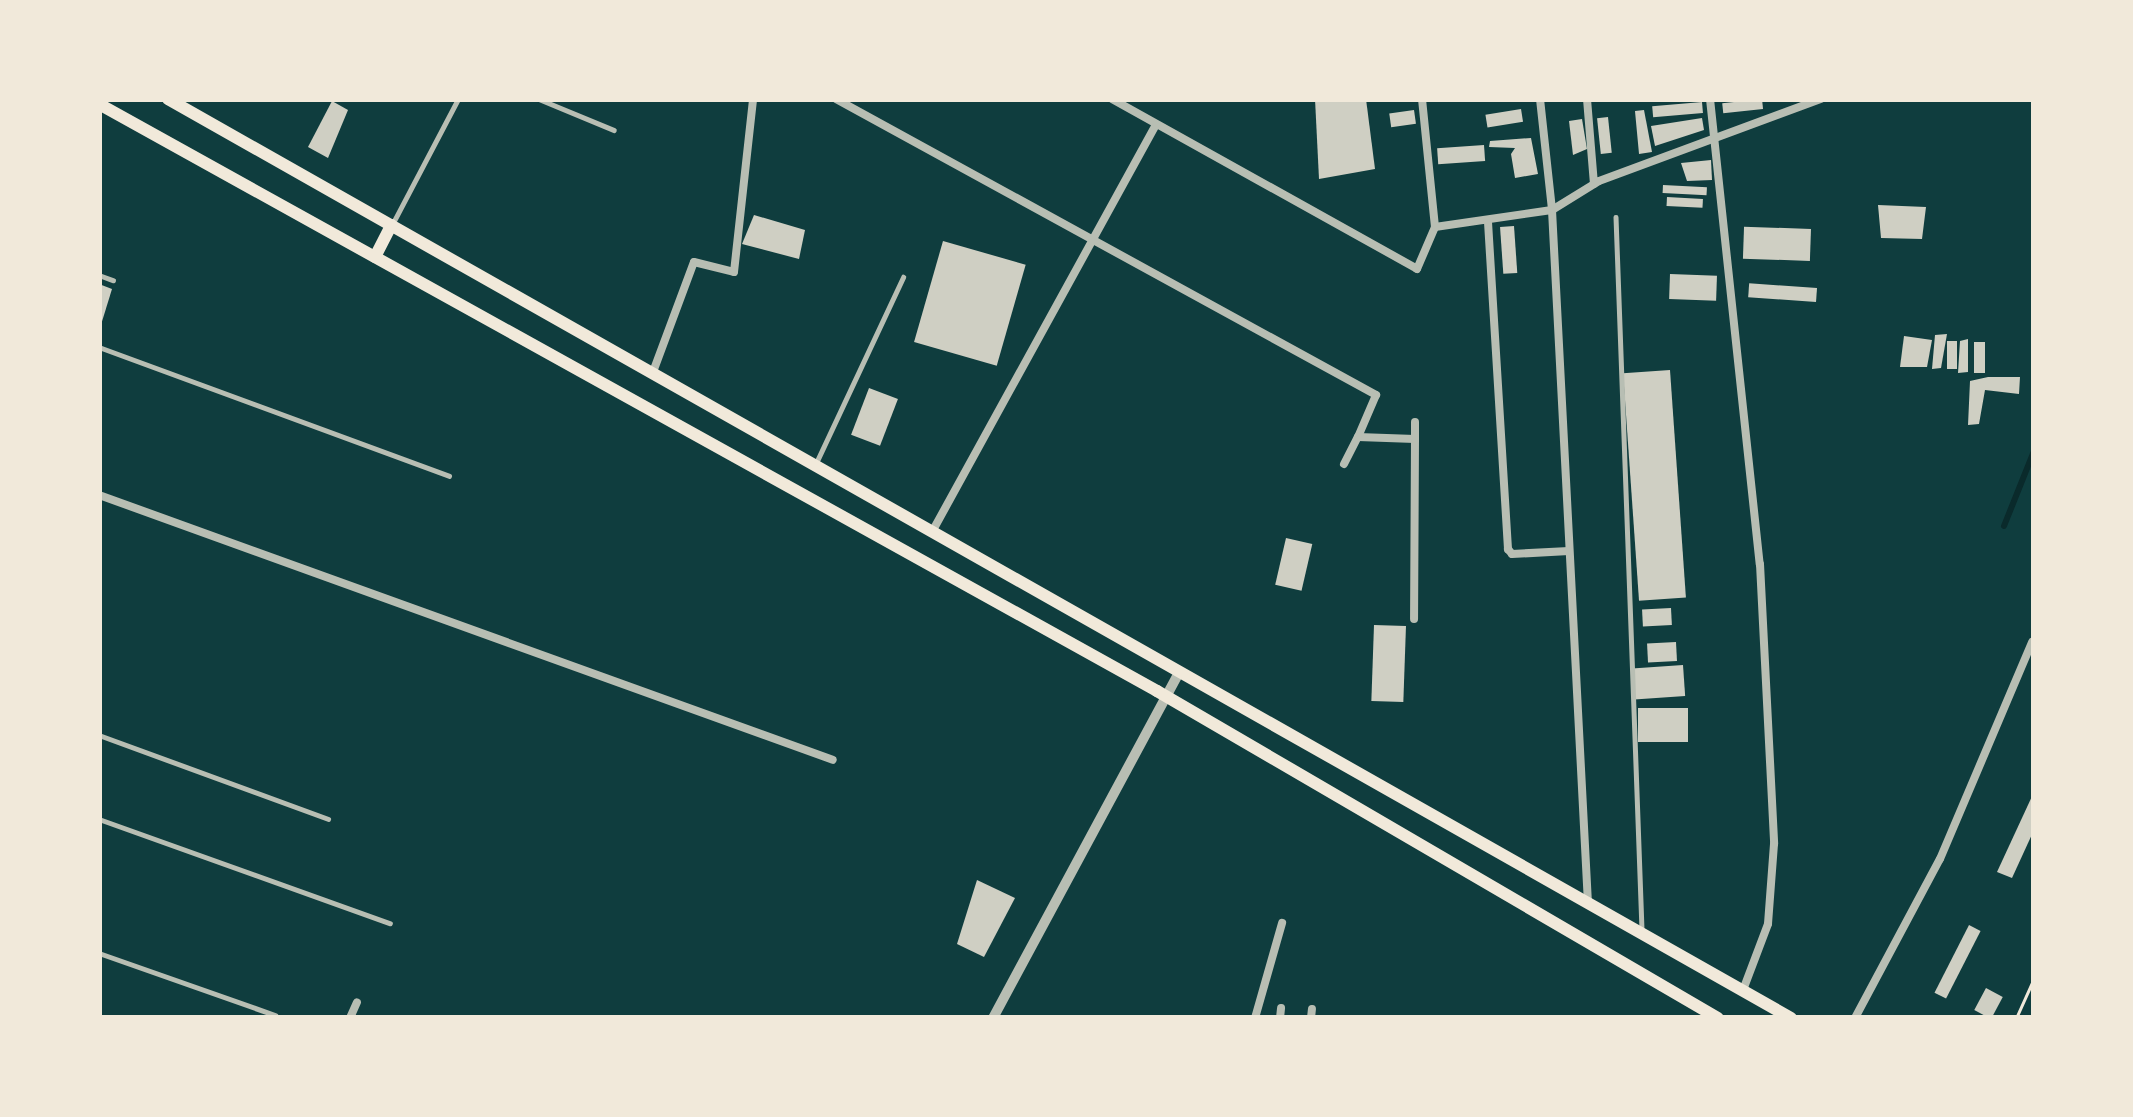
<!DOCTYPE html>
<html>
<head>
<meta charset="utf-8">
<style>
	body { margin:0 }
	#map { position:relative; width:2133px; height:1117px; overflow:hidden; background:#0f3d3e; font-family:Literata,serif }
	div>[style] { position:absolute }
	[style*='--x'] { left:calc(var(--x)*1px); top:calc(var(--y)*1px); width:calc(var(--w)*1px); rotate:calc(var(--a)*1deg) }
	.stream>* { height:6px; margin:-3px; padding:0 3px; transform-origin:3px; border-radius:3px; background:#0a2a2b }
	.building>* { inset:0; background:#cfcfc3; transform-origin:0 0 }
	.path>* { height:3px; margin:-1.5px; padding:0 1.5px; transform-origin:1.5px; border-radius:1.5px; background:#f1e9da }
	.service>* { height:4.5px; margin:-2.25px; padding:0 2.25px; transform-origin:2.25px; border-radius:2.25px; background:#b8beb3 }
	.minor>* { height:8px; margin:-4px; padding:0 4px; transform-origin:4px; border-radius:4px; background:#b8beb3 }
	.tertiary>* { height:10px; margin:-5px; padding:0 5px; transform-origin:5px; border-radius:5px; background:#b8beb3 }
	.secondary>* { height:12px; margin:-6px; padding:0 6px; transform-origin:6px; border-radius:6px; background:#f1e9da }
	span { translate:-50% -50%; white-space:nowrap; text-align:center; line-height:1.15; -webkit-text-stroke:12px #f1e9da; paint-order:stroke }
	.frame { position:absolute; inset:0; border:102px solid #f1e9da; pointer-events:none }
</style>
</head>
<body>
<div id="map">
	<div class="stream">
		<i style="--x:2004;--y:526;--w:81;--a:-68.2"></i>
	</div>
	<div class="building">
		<i style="clip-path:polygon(1315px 99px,1366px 99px,1375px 169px,1319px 179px)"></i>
		<i style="left:1762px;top:99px;width:10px;height:40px;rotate:84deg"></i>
		<i style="clip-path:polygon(332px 101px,348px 110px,328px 158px,308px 147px)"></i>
		<i style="left:1702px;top:102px;width:11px;height:50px;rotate:85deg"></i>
		<i style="left:1521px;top:109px;width:13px;height:36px;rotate:81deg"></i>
		<i style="left:1414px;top:110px;width:14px;height:25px;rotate:82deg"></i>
		<i style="clip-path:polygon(1644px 110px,1652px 152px,1639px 154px,1635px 111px)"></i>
		<i style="left:1608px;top:117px;width:36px;height:11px;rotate:84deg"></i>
		<i style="clip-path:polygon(1702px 118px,1704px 130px,1655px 146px,1651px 126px)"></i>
		<i style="clip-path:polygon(1582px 119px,1587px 149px,1573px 155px,1569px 121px)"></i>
		<i style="clip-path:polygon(1531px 138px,1538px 174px,1515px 178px,1511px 154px,1515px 148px,1489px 147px,1490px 141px)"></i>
		<i style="left:1484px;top:145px;width:16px;height:47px;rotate:86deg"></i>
		<i style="clip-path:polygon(1711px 160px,1712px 180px,1687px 181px,1681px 163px)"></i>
		<i style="left:1663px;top:185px;width:44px;height:8px;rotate:3deg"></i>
		<i style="left:1667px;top:197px;width:36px;height:9px;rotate:3deg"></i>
		<i style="clip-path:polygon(1878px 205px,1926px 207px,1922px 239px,1881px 238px)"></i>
		<i style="clip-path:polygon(754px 215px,805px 230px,799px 259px,742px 244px)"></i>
		<i style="left:1514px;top:226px;width:47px;height:14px;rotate:86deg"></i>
		<i style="left:1811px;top:229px;width:32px;height:67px;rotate:92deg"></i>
		<i style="left:943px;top:241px;width:86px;height:105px;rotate:16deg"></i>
		<i style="left:1670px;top:274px;width:47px;height:25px;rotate:2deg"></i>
		<i style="clip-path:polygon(99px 284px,112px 289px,100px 328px,99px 328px)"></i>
		<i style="left:1817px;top:288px;width:14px;height:68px;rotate:94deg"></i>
		<i style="clip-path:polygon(1947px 334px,1941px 368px,1932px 369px,1935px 335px)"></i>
		<i style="clip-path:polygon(1904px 336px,1932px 340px,1927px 367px,1900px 367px)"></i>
		<i style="clip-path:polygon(1968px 339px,1968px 372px,1958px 373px,1960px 341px)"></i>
		<i style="left:1947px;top:341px;width:10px;height:28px"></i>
		<i style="left:1974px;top:342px;width:11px;height:31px"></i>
		<i style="left:1670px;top:370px;width:228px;height:47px;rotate:86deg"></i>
		<i style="clip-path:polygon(1988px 377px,2020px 377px,2019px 394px,1985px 390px,1979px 424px,1968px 425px,1970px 381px)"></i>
		<i style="left:869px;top:388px;width:31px;height:50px;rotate:21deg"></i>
		<i style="left:1286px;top:538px;width:27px;height:48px;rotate:13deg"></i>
		<i style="left:1671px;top:608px;width:17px;height:29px;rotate:87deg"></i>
		<i style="left:1374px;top:625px;width:32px;height:76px;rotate:2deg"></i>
		<i style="left:1676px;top:642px;width:19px;height:29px;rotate:87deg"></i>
		<i style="left:1683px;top:665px;width:31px;height:51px;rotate:86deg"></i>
		<i style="left:1688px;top:708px;width:34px;height:50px;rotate:90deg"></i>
		<i style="clip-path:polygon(2034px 792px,2034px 830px,2012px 878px,1997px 872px)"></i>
		<i style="clip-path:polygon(977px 880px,1015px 898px,984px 957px,957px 944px)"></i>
		<i style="left:1969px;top:925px;width:13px;height:76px;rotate:27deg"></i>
		<i style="left:1986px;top:988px;width:19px;height:25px;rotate:28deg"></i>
	</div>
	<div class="path">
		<i style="--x:2016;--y:1018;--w:44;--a:-65.8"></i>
	</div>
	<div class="service">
		<i style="--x:539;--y:99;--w:81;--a:22.5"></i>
		<i style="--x:1616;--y:217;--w:714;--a:87.91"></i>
		<i style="--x:394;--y:221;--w:138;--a:-62.3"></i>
		<i style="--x:99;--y:275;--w:15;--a:20"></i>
		<i style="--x:99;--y:347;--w:373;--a:20.2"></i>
		<i style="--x:817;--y:461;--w:203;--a:-64.9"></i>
		<i style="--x:99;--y:735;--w:244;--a:20.1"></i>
		<i style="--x:99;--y:819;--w:309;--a:19.7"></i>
		<i style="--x:99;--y:953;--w:187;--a:19.4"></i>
	</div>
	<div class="minor">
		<i style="--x:836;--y:99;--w:616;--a:28.73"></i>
		<i style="--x:1376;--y:395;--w:46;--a:113.2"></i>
		<i style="--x:1358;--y:437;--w:57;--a:2"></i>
		<i style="--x:1415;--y:439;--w:180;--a:90.3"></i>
		<i style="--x:1112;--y:99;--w:349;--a:29.1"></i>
		<i style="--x:1417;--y:269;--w:46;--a:-66.8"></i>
		<i style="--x:1435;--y:227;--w:129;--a:-95.8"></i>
		<i style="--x:1540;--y:99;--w:112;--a:83.8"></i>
		<i style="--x:1552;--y:210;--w:695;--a:87.03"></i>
		<i style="--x:1587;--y:99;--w:85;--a:85.3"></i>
		<i style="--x:1710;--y:99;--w:468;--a:83.9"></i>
		<i style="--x:1760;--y:564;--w:280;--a:87.1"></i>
		<i style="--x:1774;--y:844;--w:80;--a:94.3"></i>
		<i style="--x:1768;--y:924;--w:71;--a:110.7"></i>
		<i style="--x:1488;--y:222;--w:328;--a:86.5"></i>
		<i style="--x:1508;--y:549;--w:6;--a:51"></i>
		<i style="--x:1512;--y:554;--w:57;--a:-3"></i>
		<i style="--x:1435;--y:227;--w:118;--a:-8.3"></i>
		<i style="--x:1552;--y:210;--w:55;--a:-31.7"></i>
		<i style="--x:1599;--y:181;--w:237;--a:-20.3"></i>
		<i style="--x:653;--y:372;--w:117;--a:-69.6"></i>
		<i style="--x:694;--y:262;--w:41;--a:14"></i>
		<i style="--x:734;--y:272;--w:174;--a:-83.7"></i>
		<i style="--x:1415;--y:439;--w:17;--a:-90"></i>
		<i style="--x:1344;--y:464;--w:30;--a:-63"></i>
		<i style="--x:99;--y:495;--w:780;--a:19.85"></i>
		<i style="--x:932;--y:532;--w:465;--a:-61.2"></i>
		<i style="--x:350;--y:1018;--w:17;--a:-66"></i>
		<i style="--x:1255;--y:1018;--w:99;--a:-74.1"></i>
		<i style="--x:1280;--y:1018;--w:10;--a:-84"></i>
		<i style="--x:1311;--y:1018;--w:9;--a:-84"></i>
		<i style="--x:1855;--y:1018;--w:180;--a:-61.9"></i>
		<i style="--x:1940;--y:859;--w:236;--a:-67"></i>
	</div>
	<div class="tertiary">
		<i style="--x:993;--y:1018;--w:392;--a:-61.7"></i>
	</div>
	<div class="secondary">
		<i style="--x:168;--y:99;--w:1865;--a:29.52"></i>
		<i style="--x:99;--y:104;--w:1210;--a:29.02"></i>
		<i style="--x:1157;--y:691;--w:649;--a:30.24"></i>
		<i style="--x:375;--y:257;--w:36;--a:-63"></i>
	</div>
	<div class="frame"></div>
</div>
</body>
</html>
